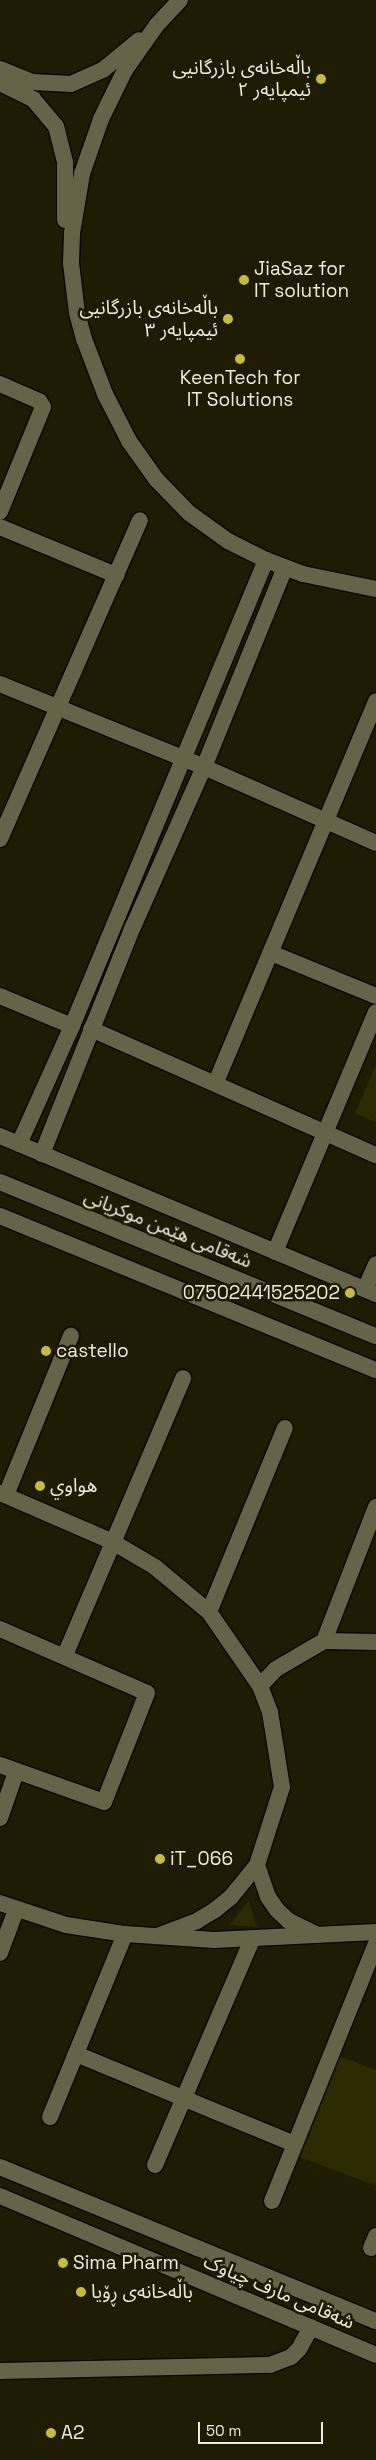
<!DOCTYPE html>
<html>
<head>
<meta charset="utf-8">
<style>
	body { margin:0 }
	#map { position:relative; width:376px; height:2460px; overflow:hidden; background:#1e1c03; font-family:"Space Grotesk","Noto Sans Arabic",sans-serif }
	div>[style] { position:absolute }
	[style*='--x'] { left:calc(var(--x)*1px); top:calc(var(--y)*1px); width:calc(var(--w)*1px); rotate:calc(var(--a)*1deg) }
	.green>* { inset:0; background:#2e2a01 }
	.roads { filter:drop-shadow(1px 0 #080600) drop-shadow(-1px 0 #080600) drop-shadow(0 1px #080600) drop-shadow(0 -1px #080600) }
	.minor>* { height:16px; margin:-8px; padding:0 8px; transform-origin:8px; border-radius:8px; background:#666448 }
	.dots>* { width:14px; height:14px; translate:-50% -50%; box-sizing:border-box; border:2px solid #1e1c03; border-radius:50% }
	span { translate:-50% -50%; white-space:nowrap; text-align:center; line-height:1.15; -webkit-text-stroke:5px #1e1c03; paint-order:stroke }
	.poi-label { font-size:19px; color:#ebebdb }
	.right { translate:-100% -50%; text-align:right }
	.left { translate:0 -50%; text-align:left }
	.street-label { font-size:19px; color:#ebebdb }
	.scale { position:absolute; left:198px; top:2422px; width:125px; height:22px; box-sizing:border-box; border:2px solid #ebebdb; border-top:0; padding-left:6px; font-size:15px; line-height:18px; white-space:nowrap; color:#ebebdb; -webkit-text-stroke:4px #1e1c03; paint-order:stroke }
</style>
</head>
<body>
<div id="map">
	<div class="green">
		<i style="clip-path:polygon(376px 1065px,376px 1122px,355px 1113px)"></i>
		<i style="clip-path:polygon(249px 1901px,257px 1927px,229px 1925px)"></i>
		<i style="clip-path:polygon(339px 2056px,376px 2070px,376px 2186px,300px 2157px)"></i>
	</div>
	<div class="roads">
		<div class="minor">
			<i style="--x:180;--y:0;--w:35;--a:133"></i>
			<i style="--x:156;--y:26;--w:54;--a:125.2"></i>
			<i style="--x:125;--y:70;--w:55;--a:116.1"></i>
			<i style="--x:101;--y:119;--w:58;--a:109.1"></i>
			<i style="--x:82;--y:174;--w:60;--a:99.6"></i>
			<i style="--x:72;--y:233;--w:30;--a:92"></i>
			<i style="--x:71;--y:263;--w:50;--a:83.2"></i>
			<i style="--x:77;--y:313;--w:27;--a:75"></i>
			<i style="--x:84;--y:339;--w:59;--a:69.1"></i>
			<i style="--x:105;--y:394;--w:53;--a:62.9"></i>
			<i style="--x:129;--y:441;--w:47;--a:54.6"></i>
			<i style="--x:156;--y:479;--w:47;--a:45.9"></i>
			<i style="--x:189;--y:513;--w:48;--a:35.7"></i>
			<i style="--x:228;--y:541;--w:42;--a:26.6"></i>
			<i style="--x:266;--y:560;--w:40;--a:21"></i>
			<i style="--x:303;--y:574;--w:75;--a:11.6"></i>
			<i style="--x:0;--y:69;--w:35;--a:22"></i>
			<i style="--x:33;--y:82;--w:38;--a:3"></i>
			<i style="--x:71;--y:84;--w:36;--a:-24"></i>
			<i style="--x:104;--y:69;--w:45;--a:-39.6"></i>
			<i style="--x:0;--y:83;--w:37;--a:26"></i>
			<i style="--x:33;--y:99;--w:35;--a:50"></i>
			<i style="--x:56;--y:126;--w:37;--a:76"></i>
			<i style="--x:65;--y:162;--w:58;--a:90"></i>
			<i style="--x:0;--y:384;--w:43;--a:23.6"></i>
			<i style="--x:39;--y:401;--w:7;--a:56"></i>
			<i style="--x:43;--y:407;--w:113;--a:112.3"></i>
			<i style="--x:0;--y:527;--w:126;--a:22.5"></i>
			<i style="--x:0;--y:684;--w:220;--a:22.1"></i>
			<i style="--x:204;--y:767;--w:188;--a:23.8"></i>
			<i style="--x:0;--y:839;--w:348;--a:-66.3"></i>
			<i style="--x:271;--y:953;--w:113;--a:22.3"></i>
			<i style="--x:0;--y:996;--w:78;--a:22.6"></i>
			<i style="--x:91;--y:1029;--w:312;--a:23.9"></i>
			<i style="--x:216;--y:1082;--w:413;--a:-67.2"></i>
			<i style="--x:0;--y:1136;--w:408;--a:22.8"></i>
			<i style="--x:19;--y:1144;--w:129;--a:-65.8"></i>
			<i style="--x:72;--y:1026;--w:505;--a:-67.4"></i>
			<i style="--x:42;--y:1154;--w:245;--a:-68.2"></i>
			<i style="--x:133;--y:927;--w:175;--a:-66.1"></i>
			<i style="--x:204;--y:767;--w:215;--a:-67.9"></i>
			<i style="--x:0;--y:1182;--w:406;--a:22.3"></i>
			<i style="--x:0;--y:1216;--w:406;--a:22.3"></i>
			<i style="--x:275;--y:1252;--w:260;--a:-67.2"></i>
			<i style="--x:365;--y:1289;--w:27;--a:-66"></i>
			<i style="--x:0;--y:1493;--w:121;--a:23.4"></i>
			<i style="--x:111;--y:1541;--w:51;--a:30.6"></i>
			<i style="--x:155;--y:1567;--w:70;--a:39.8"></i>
			<i style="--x:209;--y:1612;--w:90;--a:55.4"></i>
			<i style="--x:260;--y:1686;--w:28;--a:69"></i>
			<i style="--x:270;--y:1712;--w:76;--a:80.9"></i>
			<i style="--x:282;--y:1787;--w:82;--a:107.8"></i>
			<i style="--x:257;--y:1865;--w:41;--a:129.1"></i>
			<i style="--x:231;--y:1897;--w:21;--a:141"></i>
			<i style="--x:215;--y:1910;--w:21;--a:149"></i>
			<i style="--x:197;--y:1921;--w:43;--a:159.4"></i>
			<i style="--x:6;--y:1495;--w:172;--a:-67.8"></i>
			<i style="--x:209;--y:1612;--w:199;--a:-67.6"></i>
			<i style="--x:0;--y:1629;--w:160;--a:23.5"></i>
			<i style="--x:147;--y:1693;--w:117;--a:111.5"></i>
			<i style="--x:104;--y:1802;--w:110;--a:-160.4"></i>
			<i style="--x:324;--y:1641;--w:144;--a:-68.8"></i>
			<i style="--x:65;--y:1655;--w:301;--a:-66.9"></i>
			<i style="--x:260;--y:1686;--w:23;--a:-47"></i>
			<i style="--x:276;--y:1669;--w:56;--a:-30.3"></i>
			<i style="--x:324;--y:1641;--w:52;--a:1.1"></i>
			<i style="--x:0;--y:1818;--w:49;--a:-70.8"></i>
			<i style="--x:257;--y:1865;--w:34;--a:71"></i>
			<i style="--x:268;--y:1897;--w:16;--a:55"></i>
			<i style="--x:277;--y:1910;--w:16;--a:43"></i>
			<i style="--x:289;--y:1921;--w:30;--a:26"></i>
			<i style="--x:0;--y:1903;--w:70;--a:18.4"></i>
			<i style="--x:66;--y:1925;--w:60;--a:8.7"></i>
			<i style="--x:125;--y:1934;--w:89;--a:3.9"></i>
			<i style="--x:214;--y:1940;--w:162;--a:-2.8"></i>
			<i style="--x:0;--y:1953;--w:46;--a:-69.6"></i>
			<i style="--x:76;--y:2054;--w:236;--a:22.4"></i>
			<i style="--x:50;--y:2117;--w:198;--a:-67.7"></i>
			<i style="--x:155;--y:2165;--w:245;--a:-66.7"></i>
			<i style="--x:0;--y:2167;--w:406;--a:22.3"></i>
			<i style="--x:0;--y:2196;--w:408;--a:22.9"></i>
			<i style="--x:272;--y:2201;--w:278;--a:-68"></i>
			<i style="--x:371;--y:2248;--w:13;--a:-67"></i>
			<i style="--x:0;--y:2371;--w:270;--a:-1.3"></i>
			<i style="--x:270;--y:2365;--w:22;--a:-21"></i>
			<i style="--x:291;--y:2357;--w:11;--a:-45"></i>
			<i style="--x:299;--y:2349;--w:25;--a:-61"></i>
		</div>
	</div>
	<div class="dots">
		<i style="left:321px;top:79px;background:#c7bb3c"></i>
		<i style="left:244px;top:280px;background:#c7bb3c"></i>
		<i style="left:228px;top:319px;background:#c7bb3c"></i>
		<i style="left:240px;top:359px;background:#c7bb3c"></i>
		<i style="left:350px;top:1293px;background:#c7bb3c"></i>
		<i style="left:46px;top:1351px;background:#c7bb3c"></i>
		<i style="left:40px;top:1486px;background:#c7bb3c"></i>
		<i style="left:160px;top:1859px;background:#c7bb3c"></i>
		<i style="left:63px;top:2263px;background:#c7bb3c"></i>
		<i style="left:81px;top:2292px;background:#c7bb3c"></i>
		<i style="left:51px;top:2433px;background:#c7bb3c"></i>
	</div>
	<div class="poi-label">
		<span class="right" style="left:311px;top:79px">باڵەخانەی بازرگانیی<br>ئیمپایەر ٢</span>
		<span class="left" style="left:254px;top:280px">JiaSaz for<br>IT solution</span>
		<span class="right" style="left:218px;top:319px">باڵەخانەی بازرگانیی<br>ئیمپایەر ٣</span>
		<span style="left:240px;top:389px">KeenTech for<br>IT Solutions</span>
		<span class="right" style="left:340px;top:1293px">07502441525202</span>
		<span class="left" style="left:56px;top:1351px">castello</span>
		<span class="left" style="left:50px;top:1486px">هواوي</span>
		<span class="left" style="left:170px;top:1859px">iT_066</span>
		<span class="left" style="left:73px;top:2263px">Sima Pharm</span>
		<span class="left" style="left:91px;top:2292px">باڵەخانەی ڕۆیا</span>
		<span class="left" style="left:61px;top:2433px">A2</span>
	</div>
	<div class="street-label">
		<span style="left:168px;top:1229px;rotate:22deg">شەقامی هێمن موکریانی</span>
		<span style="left:279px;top:2292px;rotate:23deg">شەقامی مارف چیاوک</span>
	</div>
	<div class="scale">50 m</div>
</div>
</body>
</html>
